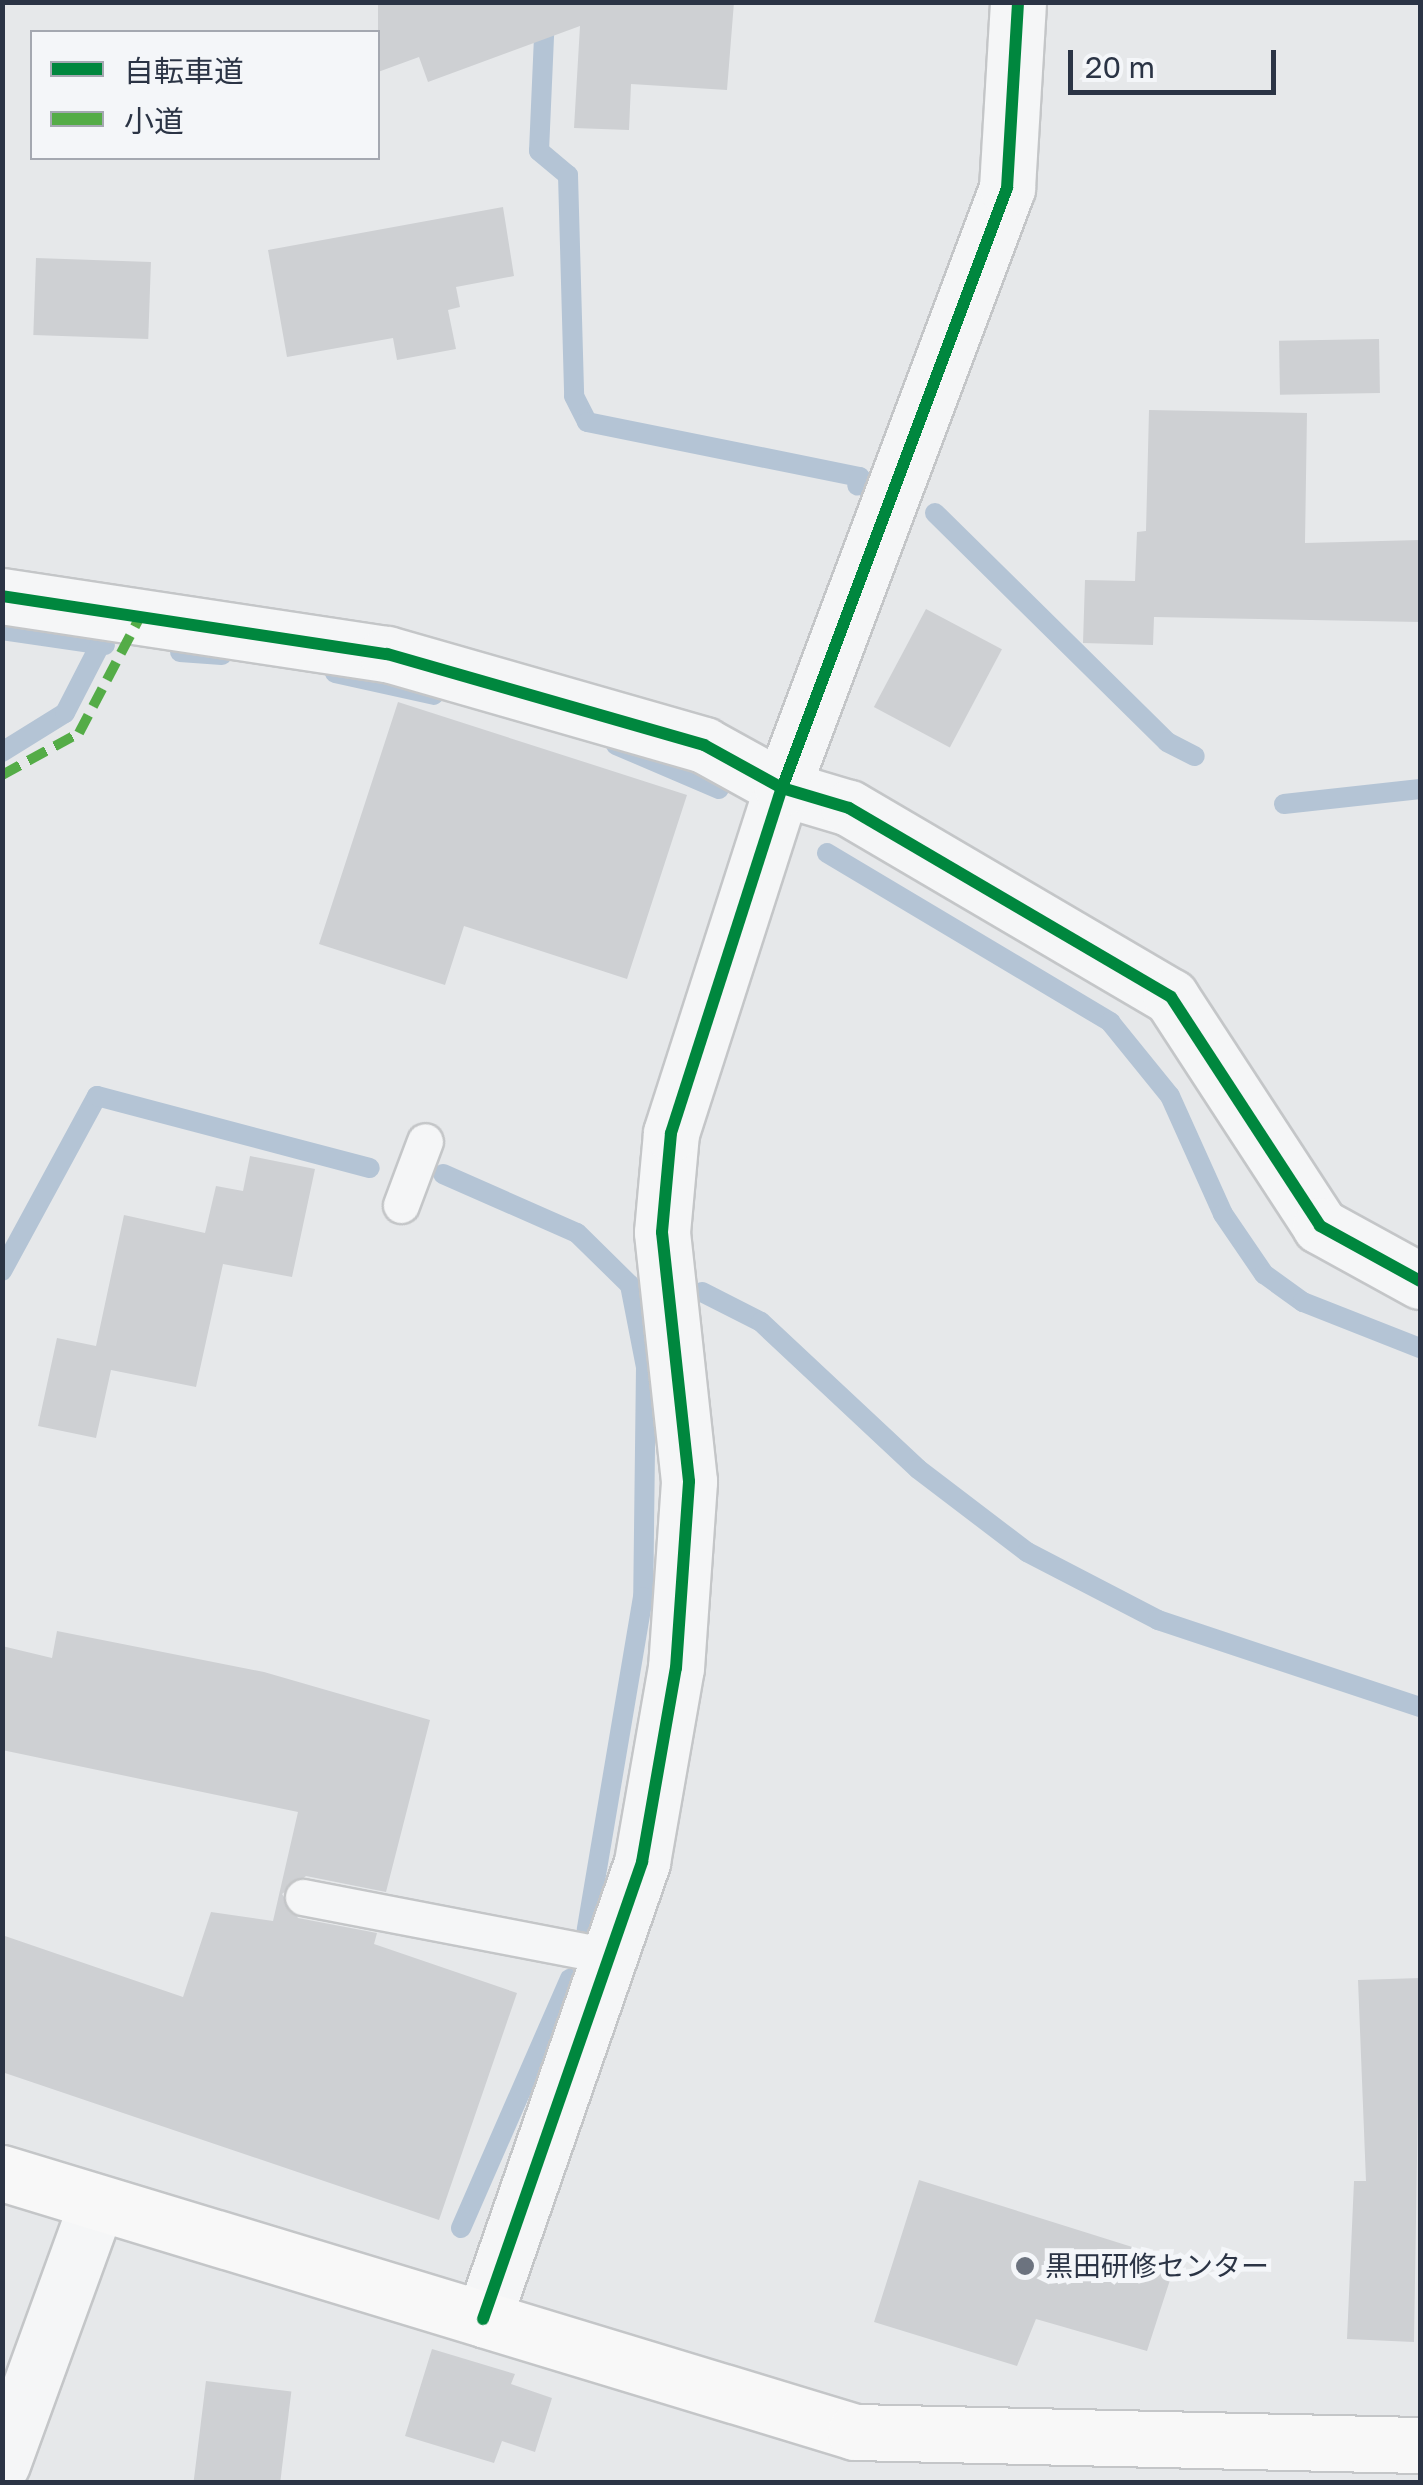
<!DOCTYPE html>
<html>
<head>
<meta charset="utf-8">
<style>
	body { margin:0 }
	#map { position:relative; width:1423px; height:2485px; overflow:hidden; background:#e6e8ea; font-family:"Golos Text","Noto Sans JP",sans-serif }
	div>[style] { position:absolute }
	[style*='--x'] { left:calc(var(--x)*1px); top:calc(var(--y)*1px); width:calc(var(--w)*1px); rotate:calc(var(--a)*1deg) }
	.stream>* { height:20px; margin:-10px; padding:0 10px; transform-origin:10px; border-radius:10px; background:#b4c4d5 }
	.building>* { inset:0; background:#ced0d3; transform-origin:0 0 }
	.roads { filter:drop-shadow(2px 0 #c4c6c8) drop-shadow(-2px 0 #c4c6c8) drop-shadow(0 2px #c4c6c8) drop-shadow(0 -2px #c4c6c8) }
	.lane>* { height:35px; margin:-17.5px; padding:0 17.5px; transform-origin:17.5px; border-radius:17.5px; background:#f5f6f7 }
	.street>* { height:55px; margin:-27.5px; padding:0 27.5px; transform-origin:27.5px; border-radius:27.5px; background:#f5f6f7 }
	.secondary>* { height:55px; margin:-27.5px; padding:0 27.5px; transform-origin:27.5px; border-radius:27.5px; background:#f8f8f8 }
	.quiet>* { height:10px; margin-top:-5px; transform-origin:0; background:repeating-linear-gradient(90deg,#54ac47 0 20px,transparent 0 30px) }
	.cycleway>* { height:12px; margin:-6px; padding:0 6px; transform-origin:6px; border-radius:6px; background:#00873e }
	.dots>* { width:28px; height:28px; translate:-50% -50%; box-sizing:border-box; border:5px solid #f4f6f9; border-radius:50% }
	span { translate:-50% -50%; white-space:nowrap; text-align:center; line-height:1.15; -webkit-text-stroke:10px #f4f6f9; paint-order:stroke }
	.poi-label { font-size:28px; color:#2b3445 }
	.left { translate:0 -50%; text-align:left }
	.frame { position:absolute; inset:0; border:5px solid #2b3445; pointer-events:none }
	.legend { position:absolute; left:30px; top:30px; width:350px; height:130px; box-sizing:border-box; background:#f4f6f9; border:2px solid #a4a8b1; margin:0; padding:12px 18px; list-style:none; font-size:30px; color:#2b3445 }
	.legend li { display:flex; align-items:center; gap:20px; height:50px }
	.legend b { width:50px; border:2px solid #a4a8b1 }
	.scale { position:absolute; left:1068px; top:50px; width:208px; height:45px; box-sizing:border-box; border:5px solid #2b3445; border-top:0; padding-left:12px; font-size:30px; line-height:35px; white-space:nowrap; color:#2b3445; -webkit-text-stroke:8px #f4f6f9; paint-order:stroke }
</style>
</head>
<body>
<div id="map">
	<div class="stream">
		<i style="--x:545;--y:14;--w:137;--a:92.5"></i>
		<i style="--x:539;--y:151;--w:38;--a:40"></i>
		<i style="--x:568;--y:175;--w:221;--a:88.4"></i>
		<i style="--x:574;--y:396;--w:29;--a:63"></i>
		<i style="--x:587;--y:422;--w:278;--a:11.4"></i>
		<i style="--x:860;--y:477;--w:9;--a:108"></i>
		<i style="--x:935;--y:513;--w:326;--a:44.6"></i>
		<i style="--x:1167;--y:742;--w:31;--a:27"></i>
		<i style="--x:2;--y:630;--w:104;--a:8.3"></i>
		<i style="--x:180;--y:652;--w:42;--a:4.1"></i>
		<i style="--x:335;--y:673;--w:101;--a:12.5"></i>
		<i style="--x:616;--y:745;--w:112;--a:23.1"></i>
		<i style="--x:2;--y:752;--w:74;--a:-31.8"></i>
		<i style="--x:65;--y:713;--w:76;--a:-62.8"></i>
		<i style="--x:1284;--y:804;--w:137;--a:-6.3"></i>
		<i style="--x:827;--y:853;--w:330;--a:30.8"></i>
		<i style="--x:1110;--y:1022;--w:95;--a:51"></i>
		<i style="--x:1170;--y:1096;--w:129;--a:65.8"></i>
		<i style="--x:1223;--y:1214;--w:73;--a:55.7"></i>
		<i style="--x:1264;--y:1274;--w:48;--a:35.7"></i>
		<i style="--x:1303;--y:1302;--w:126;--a:21.5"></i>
		<i style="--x:443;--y:1174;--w:146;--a:23.8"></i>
		<i style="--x:577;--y:1233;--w:74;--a:44.5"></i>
		<i style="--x:630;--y:1285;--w:84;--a:79"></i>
		<i style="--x:646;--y:1367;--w:230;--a:90.7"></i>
		<i style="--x:643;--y:1597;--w:337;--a:99.6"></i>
		<i style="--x:2;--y:1271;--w:199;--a:-61.5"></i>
		<i style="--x:97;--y:1096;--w:282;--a:14.8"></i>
		<i style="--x:702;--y:1292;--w:66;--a:27"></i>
		<i style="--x:761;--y:1322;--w:215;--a:43.1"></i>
		<i style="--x:918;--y:1469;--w:137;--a:37.3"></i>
		<i style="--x:1027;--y:1552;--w:148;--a:27.4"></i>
		<i style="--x:1158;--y:1620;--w:276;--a:18.4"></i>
		<i style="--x:461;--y:2228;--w:272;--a:-66.4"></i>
	</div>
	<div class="building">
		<i style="clip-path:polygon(378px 2px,734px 2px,727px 90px,631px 84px,629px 130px,574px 128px,580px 26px,428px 82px,419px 57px,378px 72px)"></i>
		<i style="clip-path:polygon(503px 207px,514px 276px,456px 287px,460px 307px,448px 310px,456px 349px,397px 360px,393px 338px,287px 357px,268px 250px)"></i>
		<i style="left:36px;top:258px;width:115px;height:77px;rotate:2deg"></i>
		<i style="left:1379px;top:339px;width:54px;height:100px;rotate:89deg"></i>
		<i style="clip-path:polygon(1149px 410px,1307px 413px,1305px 543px,1420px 540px,1420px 622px,1154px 617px,1153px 645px,1083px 643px,1085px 580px,1135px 581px,1137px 532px,1146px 531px)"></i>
		<i style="left:926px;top:609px;width:86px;height:111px;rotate:28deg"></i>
		<i style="clip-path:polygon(398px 702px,687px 795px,627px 979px,464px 926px,445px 985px,319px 944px)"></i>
		<i style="clip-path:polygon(250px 1156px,315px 1169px,292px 1277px,223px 1264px,196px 1387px,111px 1370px,96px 1438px,38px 1426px,57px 1338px,96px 1346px,124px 1215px,205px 1233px,216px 1186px,243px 1191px)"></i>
		<i style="clip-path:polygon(57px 1631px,264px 1672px,430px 1720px,386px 1892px,306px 1876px,282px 1894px,298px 1918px,377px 1933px,374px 1944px,517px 1993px,439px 2220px,2px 2072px,2px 1935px,183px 1997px,211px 1912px,273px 1921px,298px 1812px,2px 1750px,2px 1646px,52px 1658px)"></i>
		<i style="clip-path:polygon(1420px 1978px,1414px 2342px,1347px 2339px,1354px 2181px,1366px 2181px,1358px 1980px)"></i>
		<i style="clip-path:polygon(919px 2180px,1145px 2251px,1170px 2280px,1147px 2351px,1036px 2319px,1017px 2366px,874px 2322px)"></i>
		<i style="clip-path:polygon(432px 2349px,515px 2374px,511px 2384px,552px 2398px,535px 2452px,502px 2441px,494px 2463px,405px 2436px)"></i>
		<i style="left:206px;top:2381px;width:86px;height:102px;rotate:7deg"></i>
	</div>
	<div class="roads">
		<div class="lane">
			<i style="--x:401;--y:1205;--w:68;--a:-69.4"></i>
			<i style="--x:303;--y:1897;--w:311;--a:10.9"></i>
		</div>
		<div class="street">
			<i style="--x:2;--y:596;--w:389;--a:8.6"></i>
			<i style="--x:387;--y:654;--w:330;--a:16"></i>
			<i style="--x:704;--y:745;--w:89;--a:28.9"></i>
			<i style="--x:782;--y:788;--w:70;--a:16.6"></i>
			<i style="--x:849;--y:808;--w:373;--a:30.4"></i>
			<i style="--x:1171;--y:997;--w:273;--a:56.9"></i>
			<i style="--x:1320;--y:1226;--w:114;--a:28.8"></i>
			<i style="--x:483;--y:2319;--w:484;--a:-70.8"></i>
			<i style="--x:642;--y:1862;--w:197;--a:-80.1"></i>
			<i style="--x:676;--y:1668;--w:187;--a:-86"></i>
			<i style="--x:689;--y:1481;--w:250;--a:-96.2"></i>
			<i style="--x:662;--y:1232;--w:99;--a:-84.8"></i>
			<i style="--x:671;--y:1133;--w:362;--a:-72.2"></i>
			<i style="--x:782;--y:788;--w:641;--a:-69.44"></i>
			<i style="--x:1007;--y:188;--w:186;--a:-86.6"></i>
			<i style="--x:2;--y:2464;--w:278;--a:-70"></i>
		</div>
		<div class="secondary">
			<i style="--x:2;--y:2173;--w:891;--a:16.89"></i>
			<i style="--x:855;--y:2432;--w:565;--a:1.32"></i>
		</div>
	</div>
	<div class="quiet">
		<i style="--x:2;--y:775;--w:88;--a:-28.6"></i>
		<i style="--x:79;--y:733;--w:131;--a:-62.3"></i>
	</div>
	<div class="cycleway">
		<i style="--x:2;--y:596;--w:389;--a:8.6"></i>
		<i style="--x:387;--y:654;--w:330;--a:16"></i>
		<i style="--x:704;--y:745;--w:89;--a:28.9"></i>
		<i style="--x:782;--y:788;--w:70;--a:16.6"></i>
		<i style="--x:849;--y:808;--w:373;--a:30.4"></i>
		<i style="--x:1171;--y:997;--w:273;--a:56.9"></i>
		<i style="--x:1320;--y:1226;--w:114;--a:28.8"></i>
		<i style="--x:483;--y:2319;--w:484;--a:-70.8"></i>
		<i style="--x:642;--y:1862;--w:197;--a:-80.1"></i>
		<i style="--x:676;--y:1668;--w:187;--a:-86"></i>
		<i style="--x:689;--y:1481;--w:250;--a:-96.2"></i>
		<i style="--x:662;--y:1232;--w:99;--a:-84.8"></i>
		<i style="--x:671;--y:1133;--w:362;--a:-72.2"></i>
		<i style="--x:782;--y:788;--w:641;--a:-69.44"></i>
		<i style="--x:1007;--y:188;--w:186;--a:-86.6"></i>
	</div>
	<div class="dots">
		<i style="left:1025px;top:2266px;background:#6c737f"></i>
	</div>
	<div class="poi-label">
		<span class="left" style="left:1045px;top:2266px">黒田研修センター</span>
	</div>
	<div class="frame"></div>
	<ul class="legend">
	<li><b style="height:12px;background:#00873e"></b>自転車道</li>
	<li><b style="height:12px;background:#54ac47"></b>小道</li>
	</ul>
	<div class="scale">20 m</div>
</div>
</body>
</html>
